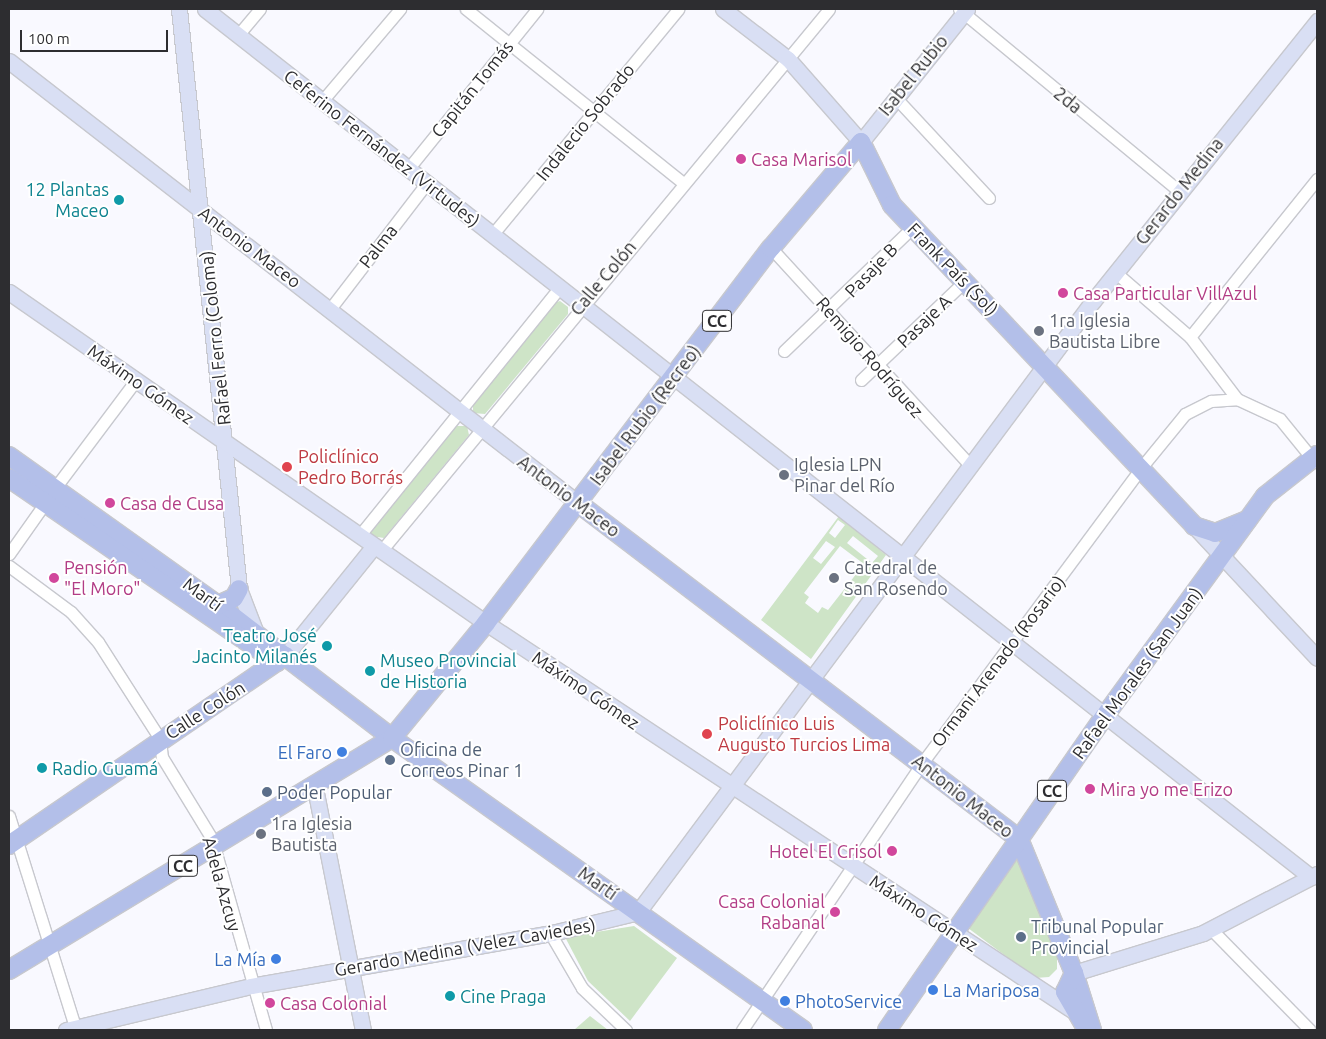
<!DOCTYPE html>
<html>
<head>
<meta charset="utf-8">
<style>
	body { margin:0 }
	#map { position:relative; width:1326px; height:1039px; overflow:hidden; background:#f9f9ff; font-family:Ubuntu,sans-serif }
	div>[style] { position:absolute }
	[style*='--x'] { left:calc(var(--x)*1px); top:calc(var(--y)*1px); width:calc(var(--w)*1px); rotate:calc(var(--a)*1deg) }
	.green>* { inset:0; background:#cee4c7 }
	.roads { filter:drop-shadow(1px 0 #c7c8ce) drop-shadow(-1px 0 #c7c8ce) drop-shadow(0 1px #c7c8ce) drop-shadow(0 -1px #c7c8ce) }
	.street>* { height:11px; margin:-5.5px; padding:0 5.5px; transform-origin:5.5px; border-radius:5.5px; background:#fff }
	.secondary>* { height:15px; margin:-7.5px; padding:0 7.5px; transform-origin:7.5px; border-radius:7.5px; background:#d9dff4 }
	.primary>* { height:18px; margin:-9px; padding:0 9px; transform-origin:9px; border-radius:9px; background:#b3bfe9 }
	.dots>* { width:14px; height:14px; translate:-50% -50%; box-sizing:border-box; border:2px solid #fff; border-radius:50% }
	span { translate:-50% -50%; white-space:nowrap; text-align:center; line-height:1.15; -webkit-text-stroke:4px #fff; paint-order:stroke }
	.shield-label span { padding:1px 4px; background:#fff; border:1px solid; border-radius:4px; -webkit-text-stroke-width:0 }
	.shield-label { font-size:16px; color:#2d2d30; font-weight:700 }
	.street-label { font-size:18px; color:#2d2d30 }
	.hotel-label { font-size:18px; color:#b23c85 }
	.left { translate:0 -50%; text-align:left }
	.right { translate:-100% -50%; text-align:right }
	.culture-label { font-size:18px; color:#0d838f }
	.worship-label { font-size:18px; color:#5b616d }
	.health-label { font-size:18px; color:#be3a42 }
	.service-label { font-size:18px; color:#4e5e75 }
	.shop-label { font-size:18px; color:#366cbe }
	.frame { position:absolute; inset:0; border:10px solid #2d2d30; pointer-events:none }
	.scale { position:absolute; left:20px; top:30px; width:148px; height:22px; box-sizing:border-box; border:2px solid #2d2d30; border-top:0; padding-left:6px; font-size:15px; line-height:18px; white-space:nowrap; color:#2d2d30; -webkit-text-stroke:4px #fff; paint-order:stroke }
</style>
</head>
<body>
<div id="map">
	<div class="green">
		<i style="clip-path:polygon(560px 301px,568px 307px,568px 314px,485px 414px,473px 413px,473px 403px,554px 303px)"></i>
		<i style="clip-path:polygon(455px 426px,467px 426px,469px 435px,384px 538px,371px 536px,371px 527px)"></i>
		<i style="clip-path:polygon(evenodd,839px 516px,886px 555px,811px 659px,761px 620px,839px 516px,838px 520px,845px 525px,835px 538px,829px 533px,838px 520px,839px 516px,853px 536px,878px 556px,872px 563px,847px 543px,853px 536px,839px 516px,826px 541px,835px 547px,821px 564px,813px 558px,826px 541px,839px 516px,840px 546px,864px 564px,828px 610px,822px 607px,818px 613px,805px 603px,809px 597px,804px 593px,840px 546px)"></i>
		<i style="clip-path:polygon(1018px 857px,1057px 954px,1057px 969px,1049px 977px,1035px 978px,968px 928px)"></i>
		<i style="clip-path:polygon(634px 926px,677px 958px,630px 1021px,588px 981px,565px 937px)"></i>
		<i style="clip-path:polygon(590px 1016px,608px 1030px,574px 1030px)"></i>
	</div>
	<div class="roads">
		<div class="street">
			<i style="--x:466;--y:9;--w:278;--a:38.7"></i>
			<i style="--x:959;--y:9;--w:284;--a:39.6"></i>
			<i style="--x:238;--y:35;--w:34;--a:-50"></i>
			<i style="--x:895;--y:97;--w:138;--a:47.1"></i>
			<i style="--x:322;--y:101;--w:121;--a:-49.7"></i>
			<i style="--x:408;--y:169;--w:206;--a:-51.1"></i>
			<i style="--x:492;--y:235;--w:293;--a:-50.5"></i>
			<i style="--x:771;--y:248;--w:294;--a:47.5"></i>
			<i style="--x:1115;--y:272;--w:99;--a:40.9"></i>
			<i style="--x:1190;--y:337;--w:78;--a:52.8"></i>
			<i style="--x:1237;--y:399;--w:47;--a:24.9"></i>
			<i style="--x:1280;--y:419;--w:55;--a:50.9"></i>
			<i style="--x:330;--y:309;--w:158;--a:-52.5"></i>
			<i style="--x:1190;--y:337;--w:203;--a:-51.2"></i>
			<i style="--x:784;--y:351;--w:178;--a:-43.9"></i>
			<i style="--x:861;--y:380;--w:142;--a:-43.6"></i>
			<i style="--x:359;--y:536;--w:319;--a:-51.1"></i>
			<i style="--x:381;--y:551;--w:703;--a:-50.42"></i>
			<i style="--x:9;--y:554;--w:62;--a:-54.8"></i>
			<i style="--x:45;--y:503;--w:11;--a:-95"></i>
			<i style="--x:44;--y:492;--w:12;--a:-20"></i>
			<i style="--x:55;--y:488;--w:135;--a:-53.1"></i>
			<i style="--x:9;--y:566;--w:77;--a:36.6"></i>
			<i style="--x:71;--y:612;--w:40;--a:48"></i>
			<i style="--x:98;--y:642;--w:115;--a:57.4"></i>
			<i style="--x:160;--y:739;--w:18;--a:84"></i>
			<i style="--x:162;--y:757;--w:96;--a:58.6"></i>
			<i style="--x:212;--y:839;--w:198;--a:74.2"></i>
			<i style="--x:9;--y:816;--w:224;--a:72.6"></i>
			<i style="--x:1211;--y:929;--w:141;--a:45.6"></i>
			<i style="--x:550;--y:933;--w:64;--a:59.8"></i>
			<i style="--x:582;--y:988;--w:61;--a:43.7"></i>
			<i style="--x:742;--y:1030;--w:322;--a:-56"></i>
			<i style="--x:922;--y:763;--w:366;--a:-53.4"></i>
			<i style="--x:1140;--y:469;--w:71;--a:-50.7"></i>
			<i style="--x:1185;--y:414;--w:29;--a:-27"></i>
			<i style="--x:1211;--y:401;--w:26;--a:-4"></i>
		</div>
		<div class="secondary">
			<i style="--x:179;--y:9;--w:583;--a:84.09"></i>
			<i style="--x:239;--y:589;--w:47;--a:68.9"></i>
			<i style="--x:205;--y:9;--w:1406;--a:38.13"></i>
			<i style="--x:723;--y:9;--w:82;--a:37.6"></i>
			<i style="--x:788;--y:59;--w:111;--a:48.7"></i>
			<i style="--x:861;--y:142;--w:170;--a:-51.4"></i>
			<i style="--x:9;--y:61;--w:721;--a:37.84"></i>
			<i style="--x:9;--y:292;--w:581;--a:34.76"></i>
			<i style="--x:486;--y:623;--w:702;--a:33.44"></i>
			<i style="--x:1194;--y:526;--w:180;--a:47"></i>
			<i style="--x:286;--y:655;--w:140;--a:-51.1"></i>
			<i style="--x:315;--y:788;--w:247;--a:78.8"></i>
			<i style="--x:1074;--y:973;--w:135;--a:-17.2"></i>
			<i style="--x:1203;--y:933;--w:128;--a:-27.4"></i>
			<i style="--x:66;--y:1030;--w:190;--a:-13.4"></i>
			<i style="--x:251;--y:986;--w:306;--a:-10"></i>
			<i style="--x:552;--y:933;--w:89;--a:-13.7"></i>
			<i style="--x:638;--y:912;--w:762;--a:-53.33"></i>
			<i style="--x:1093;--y:301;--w:359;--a:-51.3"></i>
		</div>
		<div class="primary">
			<i style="--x:9;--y:456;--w:257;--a:35.5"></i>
			<i style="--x:218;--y:605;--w:219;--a:37.4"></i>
			<i style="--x:392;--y:738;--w:504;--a:35.39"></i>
			<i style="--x:9;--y:478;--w:325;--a:34.5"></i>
			<i style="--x:578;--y:503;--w:554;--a:37.3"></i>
			<i style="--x:1019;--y:839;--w:145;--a:67.7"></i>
			<i style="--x:1074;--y:973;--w:60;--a:72.5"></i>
			<i style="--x:218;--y:605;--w:17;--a:-24"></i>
			<i style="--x:234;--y:598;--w:10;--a:-61"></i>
			<i style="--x:9;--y:845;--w:335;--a:-34.4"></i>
			<i style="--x:9;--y:970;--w:448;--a:-31.2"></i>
			<i style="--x:392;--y:738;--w:149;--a:-50.7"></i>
			<i style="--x:486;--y:623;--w:471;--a:-52.8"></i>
			<i style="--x:771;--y:248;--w:139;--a:-49.7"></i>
			<i style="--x:861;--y:142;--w:70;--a:63.8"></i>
			<i style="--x:892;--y:205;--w:441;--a:46.7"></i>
			<i style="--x:1194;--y:526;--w:22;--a:18"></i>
			<i style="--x:1215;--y:533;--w:35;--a:-22"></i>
			<i style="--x:1074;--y:973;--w:21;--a:115"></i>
			<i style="--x:1065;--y:992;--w:44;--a:59.9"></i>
			<i style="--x:887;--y:1030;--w:381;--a:-55.3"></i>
			<i style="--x:1104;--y:717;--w:273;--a:-53.9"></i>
			<i style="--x:1265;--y:496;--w:66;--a:-38.3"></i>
		</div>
	</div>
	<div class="dots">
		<i style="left:741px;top:159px;background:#d1479c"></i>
		<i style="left:119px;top:200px;background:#0f9aa8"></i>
		<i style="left:1063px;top:293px;background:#d1479c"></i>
		<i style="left:1039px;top:331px;background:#6b7280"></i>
		<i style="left:287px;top:467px;background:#e0444e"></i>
		<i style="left:784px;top:475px;background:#6b7280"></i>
		<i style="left:110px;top:503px;background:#d1479c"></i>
		<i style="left:54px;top:578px;background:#d1479c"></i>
		<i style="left:834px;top:578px;background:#6b7280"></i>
		<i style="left:327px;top:646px;background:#0f9aa8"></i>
		<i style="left:370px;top:671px;background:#0f9aa8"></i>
		<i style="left:707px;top:734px;background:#e0444e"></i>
		<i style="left:342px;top:752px;background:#3f7fe0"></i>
		<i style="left:390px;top:760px;background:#5c6f8a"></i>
		<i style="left:42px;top:768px;background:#0f9aa8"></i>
		<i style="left:1090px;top:789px;background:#d1479c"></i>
		<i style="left:267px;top:792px;background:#5c6f8a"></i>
		<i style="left:261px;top:834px;background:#6b7280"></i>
		<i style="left:892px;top:851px;background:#d1479c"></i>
		<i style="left:835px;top:912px;background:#d1479c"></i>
		<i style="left:1021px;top:937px;background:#5c6f8a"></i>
		<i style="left:276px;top:959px;background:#3f7fe0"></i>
		<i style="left:933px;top:990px;background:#3f7fe0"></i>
		<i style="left:450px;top:996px;background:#0f9aa8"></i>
		<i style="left:785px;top:1001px;background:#3f7fe0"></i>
		<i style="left:270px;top:1003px;background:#d1479c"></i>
	</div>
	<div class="shield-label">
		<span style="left:717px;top:321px">CC</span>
		<span style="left:1052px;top:791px">CC</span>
		<span style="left:183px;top:866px">CC</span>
	</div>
	<div class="street-label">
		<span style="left:913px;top:75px;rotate:-51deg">Isabel Rubio</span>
		<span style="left:472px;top:89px;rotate:-51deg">Capitán Tomás</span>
		<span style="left:1068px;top:100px;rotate:39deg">2da</span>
		<span style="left:585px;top:122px;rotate:-51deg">Indalecio Sobrado</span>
		<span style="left:382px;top:148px;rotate:38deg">Ceferino Fernández (Virtudes)</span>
		<span style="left:1179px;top:191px;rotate:-52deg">Gerardo Medina</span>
		<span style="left:378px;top:246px;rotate:-52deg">Palma</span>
		<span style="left:250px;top:247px;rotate:37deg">Antonio Maceo</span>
		<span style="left:953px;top:269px;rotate:46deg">Frank País (Sol)</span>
		<span style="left:871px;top:270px;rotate:-46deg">Pasaje B</span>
		<span style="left:603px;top:278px;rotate:-50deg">Calle Colón</span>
		<span style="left:924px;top:321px;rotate:-44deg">Pasaje A</span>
		<span style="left:215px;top:338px;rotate:-96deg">Rafael Ferro (Coloma)</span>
		<span style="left:870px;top:357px;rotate:49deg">Remigio Rodríguez</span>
		<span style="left:141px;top:384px;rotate:35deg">Máximo Gómez</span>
		<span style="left:645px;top:415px;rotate:-53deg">Isabel Rubio (Recreo)</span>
		<span style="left:569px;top:496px;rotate:37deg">Antonio Maceo</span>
		<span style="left:203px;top:594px;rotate:36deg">Martí</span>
		<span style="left:998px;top:661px;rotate:-53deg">Ormani Arenado (Rosario)</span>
		<span style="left:1137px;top:673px;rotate:-54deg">Rafael Morales (San Juan)</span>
		<span style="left:586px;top:690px;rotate:34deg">Máximo Gómez</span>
		<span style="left:205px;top:710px;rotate:-33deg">Calle Colón</span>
		<span style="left:963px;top:796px;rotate:38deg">Antonio Maceo</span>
		<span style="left:598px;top:883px;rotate:35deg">Martí</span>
		<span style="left:222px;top:884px;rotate:74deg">Adela Azcuy</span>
		<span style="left:924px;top:913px;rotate:33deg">Máximo Gómez</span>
		<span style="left:465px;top:947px;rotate:-10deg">Gerardo Medina (Velez Caviedes)</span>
	</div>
	<div class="hotel-label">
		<span class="left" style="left:751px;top:159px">Casa Marisol</span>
		<span class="left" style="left:1073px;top:293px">Casa Particular VillAzul</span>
		<span class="left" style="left:120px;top:503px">Casa de Cusa</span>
		<span class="left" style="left:64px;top:578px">Pensión<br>"El Moro"</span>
		<span class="left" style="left:1100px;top:789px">Mira yo me Erizo</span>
		<span class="right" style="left:882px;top:851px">Hotel El Crisol</span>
		<span class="right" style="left:825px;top:912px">Casa Colonial<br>Rabanal</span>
		<span class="left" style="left:280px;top:1003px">Casa Colonial</span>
	</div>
	<div class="culture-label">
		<span class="right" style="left:109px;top:200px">12 Plantas<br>Maceo</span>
		<span class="right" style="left:317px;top:646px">Teatro José<br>Jacinto Milanés</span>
		<span class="left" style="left:380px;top:671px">Museo Provincial<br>de Historia</span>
		<span class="left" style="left:52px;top:768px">Radio Guamá</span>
		<span class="left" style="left:460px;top:996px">Cine Praga</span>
	</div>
	<div class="worship-label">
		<span class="left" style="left:1049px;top:331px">1ra Iglesia<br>Bautista Libre</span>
		<span class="left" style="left:794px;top:475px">Iglesia LPN<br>Pinar del Río</span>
		<span class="left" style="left:844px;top:578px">Catedral de<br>San Rosendo</span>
		<span class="left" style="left:271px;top:834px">1ra Iglesia<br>Bautista</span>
	</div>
	<div class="health-label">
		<span class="left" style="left:298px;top:467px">Policlínico<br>Pedro Borrás</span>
		<span class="left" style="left:718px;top:734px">Policlínico Luis<br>Augusto Turcios Lima</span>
	</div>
	<div class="service-label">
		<span class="left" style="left:400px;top:760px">Oficina de<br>Correos Pinar 1</span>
		<span class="left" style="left:277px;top:792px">Poder Popular</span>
		<span class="left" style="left:1031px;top:937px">Tribunal Popular<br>Provincial</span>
	</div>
	<div class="shop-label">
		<span class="right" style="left:332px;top:752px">El Faro</span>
		<span class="right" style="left:266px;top:959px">La Mía</span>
		<span class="left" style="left:943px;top:990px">La Mariposa</span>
		<span class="left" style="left:795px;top:1001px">PhotoService</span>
	</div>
	<div class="frame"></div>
	<div class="scale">100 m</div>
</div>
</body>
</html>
